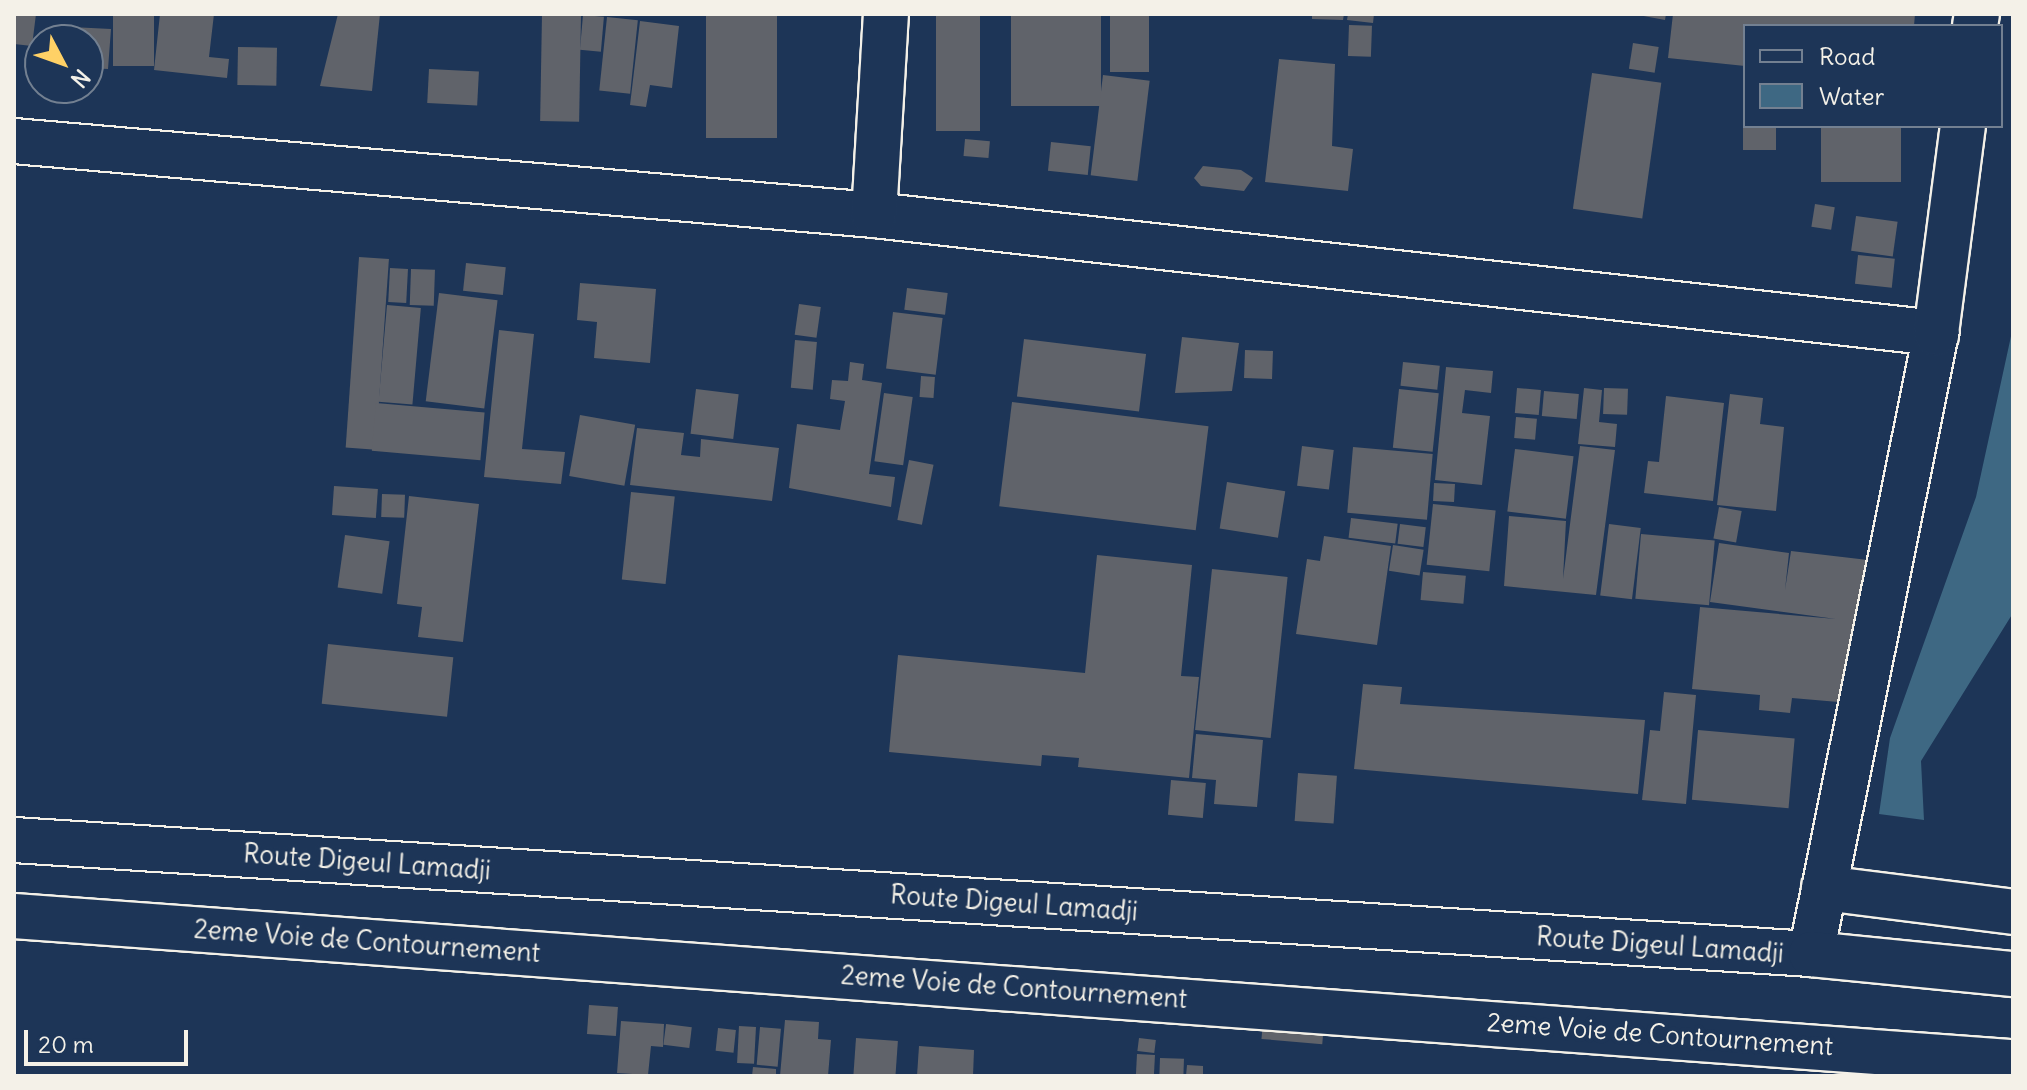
<!DOCTYPE html>
<html>
<head>
<meta charset="utf-8">
<style>
	body { margin:0 }
	#map { position:relative; width:2027px; height:1090px; overflow:hidden; background:#1d3557; font-family:Delius,sans-serif }
	div>[style] { position:absolute }
	[style*='--x'] { left:calc(var(--x)*1px); top:calc(var(--y)*1px); width:calc(var(--w)*1px); rotate:calc(var(--a)*1deg) }
	.water>* { inset:0; background:#3e6883 }
	.building>* { inset:0; background:#60636a; transform-origin:0 0 }
	.roads { filter:drop-shadow(2px 0 #f4f1e8) drop-shadow(-2px 0 #f4f1e8) drop-shadow(0 2px #f4f1e8) drop-shadow(0 -2px #f4f1e8) }
	.minor>* { height:44px; margin:-22px; padding:0 22px; transform-origin:22px; border-radius:22px; background:#1d3557 }
	.major>* { height:44px; margin:-22px; padding:0 22px; transform-origin:22px; border-radius:22px; background:#1d3557 }
	span { translate:-50% -50%; white-space:nowrap; text-align:center; line-height:1.15; -webkit-text-stroke:8px #1d3557; paint-order:stroke }
	.street-label { font-size:26px; color:#f4f1e8 }
	.frame { position:absolute; inset:0; border:16px solid #f4f1e8; pointer-events:none }
	.legend { position:absolute; left:1743px; top:24px; width:260px; height:104px; box-sizing:border-box; background:#1d3557; border:2px solid #738091; margin:0; padding:10px 14px; list-style:none; font-size:24px; color:#f4f1e8 }
	.legend li { display:flex; align-items:center; gap:16px; height:40px }
	.legend b { width:40px; border:2px solid #738091 }
	.north { position:absolute; left:24px; top:24px; width:80px; height:80px; box-sizing:border-box; background:#1d3557; border:2px solid #738091; border-radius:50%; rotate:131deg; font-size:22px; font-weight:700; line-height:32px; text-align:center; color:#f4f1e8 }
	.north::after { content:''; display:block; margin:auto; width:28px; height:36px; background:#ffd166; clip-path:polygon(50% 0,100% 100%,50% 72%,0 100%) }
	.scale { position:absolute; left:24px; top:1030px; width:164px; height:36px; box-sizing:border-box; border:4px solid #f4f1e8; border-top:0; padding-left:10px; font-size:24px; line-height:28px; white-space:nowrap; color:#f4f1e8; -webkit-text-stroke:6px #1d3557; paint-order:stroke }
</style>
</head>
<body>
<div id="map">
	<div class="water">
		<i style="clip-path:polygon(2013px 327px,2013px 613px,1921px 761px,1924px 820px,1879px 814px,1890px 738px,1976px 497px)"></i>
	</div>
	<div class="building">
		<i style="clip-path:polygon(14px 14px,36px 14px,32px 46px,14px 44px)"></i>
		<i style="left:113px;top:14px;width:41px;height:52px"></i>
		<i style="clip-path:polygon(160px 14px,214px 14px,209px 57px,229px 59px,227px 78px,154px 70px)"></i>
		<i style="clip-path:polygon(338px 14px,380px 14px,372px 91px,320px 86px)"></i>
		<i style="left:542px;top:14px;width:39px;height:107px;rotate:1deg"></i>
		<i style="left:706px;top:14px;width:71px;height:124px"></i>
		<i style="left:936px;top:14px;width:44px;height:117px"></i>
		<i style="left:1011px;top:14px;width:90px;height:92px"></i>
		<i style="left:1110px;top:14px;width:39px;height:58px"></i>
		<i style="clip-path:polygon(1312px 14px,1344px 14px,1343px 20px,1312px 19px)"></i>
		<i style="clip-path:polygon(1348px 14px,1374px 14px,1373px 23px,1347px 20px)"></i>
		<i style="clip-path:polygon(1633px 14px,1666px 14px,1665px 20px)"></i>
		<i style="clip-path:polygon(1673px 14px,1915px 14px,1914px 26px,1745px 26px,1745px 66px,1668px 58px)"></i>
		<i style="left:583px;top:15px;width:21px;height:35px;rotate:5deg"></i>
		<i style="left:607px;top:17px;width:31px;height:74px;rotate:6deg"></i>
		<i style="clip-path:polygon(640px 21px,679px 26px,672px 88px,650px 85px,646px 107px,630px 105px)"></i>
		<i style="left:1349px;top:25px;width:23px;height:31px;rotate:2deg"></i>
		<i style="clip-path:polygon(71px 27px,111px 29px,108px 69px,88px 68px,88px 40px,70px 40px)"></i>
		<i style="left:1633px;top:43px;width:26px;height:26px;rotate:9deg"></i>
		<i style="left:238px;top:47px;width:39px;height:38px;rotate:1deg"></i>
		<i style="clip-path:polygon(1279px 59px,1335px 64px,1332px 146px,1353px 149px,1348px 191px,1265px 182px)"></i>
		<i style="left:429px;top:69px;width:50px;height:34px;rotate:3deg"></i>
		<i style="left:1592px;top:73px;width:70px;height:137px;rotate:8deg"></i>
		<i style="left:1103px;top:75px;width:47px;height:101px;rotate:7deg"></i>
		<i style="left:1743px;top:126px;width:33px;height:24px"></i>
		<i style="left:1821px;top:126px;width:80px;height:56px"></i>
		<i style="left:965px;top:139px;width:25px;height:17px;rotate:5deg"></i>
		<i style="left:1051px;top:142px;width:40px;height:29px;rotate:6deg"></i>
		<i style="clip-path:polygon(1203px 166px,1241px 170px,1253px 178px,1244px 191px,1201px 186px,1194px 178px)"></i>
		<i style="left:1815px;top:204px;width:20px;height:23px;rotate:9deg"></i>
		<i style="left:1856px;top:216px;width:42px;height:35px;rotate:8deg"></i>
		<i style="left:1858px;top:255px;width:37px;height:29px;rotate:6deg"></i>
		<i style="left:359px;top:257px;width:30px;height:191px;rotate:4deg"></i>
		<i style="left:466px;top:263px;width:40px;height:28px;rotate:6deg"></i>
		<i style="left:390px;top:268px;width:18px;height:34px;rotate:3deg"></i>
		<i style="left:411px;top:269px;width:24px;height:36px;rotate:2deg"></i>
		<i style="clip-path:polygon(580px 283px,656px 289px,650px 363px,594px 358px,597px 322px,577px 320px)"></i>
		<i style="left:907px;top:288px;width:41px;height:22px;rotate:7deg"></i>
		<i style="left:439px;top:293px;width:59px;height:109px;rotate:7deg"></i>
		<i style="left:799px;top:304px;width:22px;height:31px;rotate:8deg"></i>
		<i style="left:387px;top:305px;width:34px;height:97px;rotate:5deg"></i>
		<i style="left:893px;top:312px;width:50px;height:57px;rotate:7deg"></i>
		<i style="clip-path:polygon(499px 330px,534px 334px,522px 449px,565px 452px,561px 484px,484px 477px)"></i>
		<i style="clip-path:polygon(1182px 337px,1239px 343px,1232px 391px,1175px 393px)"></i>
		<i style="left:1024px;top:339px;width:123px;height:58px;rotate:7deg"></i>
		<i style="left:795px;top:340px;width:22px;height:48px;rotate:5deg"></i>
		<i style="left:1245px;top:350px;width:28px;height:28px;rotate:2deg"></i>
		<i style="clip-path:polygon(850px 362px,864px 364px,862px 380px,882px 383px,869px 474px,895px 477px,891px 507px,789px 488px,797px 424px,840px 430px,845px 401px,830px 399px,832px 380px,848px 381px)"></i>
		<i style="left:1403px;top:362px;width:37px;height:24px;rotate:6deg"></i>
		<i style="clip-path:polygon(1446px 367px,1493px 371px,1491px 393px,1465px 390px,1462px 413px,1490px 416px,1482px 485px,1435px 480px)"></i>
		<i style="left:921px;top:376px;width:14px;height:21px;rotate:4deg"></i>
		<i style="left:1517px;top:388px;width:24px;height:25px;rotate:5deg"></i>
		<i style="clip-path:polygon(1584px 388px,1602px 390px,1599px 422px,1617px 424px,1615px 447px,1578px 444px)"></i>
		<i style="left:1604px;top:388px;width:24px;height:26px;rotate:2deg"></i>
		<i style="left:696px;top:389px;width:43px;height:45px;rotate:7deg"></i>
		<i style="left:1399px;top:389px;width:40px;height:59px;rotate:6deg"></i>
		<i style="left:1544px;top:391px;width:35px;height:25px;rotate:5deg"></i>
		<i style="left:884px;top:393px;width:29px;height:69px;rotate:8deg"></i>
		<i style="clip-path:polygon(1730px 394px,1763px 398px,1760px 424px,1784px 427px,1776px 511px,1717px 505px)"></i>
		<i style="clip-path:polygon(1666px 396px,1724px 403px,1713px 501px,1644px 493px,1648px 461px,1659px 462px)"></i>
		<i style="left:1012px;top:402px;width:198px;height:105px;rotate:7deg"></i>
		<i style="left:376px;top:403px;width:109px;height:48px;rotate:5deg"></i>
		<i style="left:580px;top:415px;width:56px;height:62px;rotate:10deg"></i>
		<i style="left:1516px;top:417px;width:21px;height:21px;rotate:5deg"></i>
		<i style="clip-path:polygon(637px 428px,684px 433px,681px 455px,700px 457px,701px 439px,779px 448px,772px 501px,630px 485px)"></i>
		<i style="left:1302px;top:446px;width:32px;height:40px;rotate:7deg"></i>
		<i style="clip-path:polygon(1580px 446px,1615px 450px,1596px 595px,1504px 586px,1509px 516px,1566px 521px,1563px 579px)"></i>
		<i style="left:1353px;top:447px;width:80px;height:66px;rotate:5deg"></i>
		<i style="left:1515px;top:449px;width:59px;height:63px;rotate:7deg"></i>
		<i style="left:909px;top:460px;width:25px;height:61px;rotate:11deg"></i>
		<i style="left:1227px;top:482px;width:59px;height:47px;rotate:9deg"></i>
		<i style="left:1434px;top:483px;width:21px;height:18px;rotate:3deg"></i>
		<i style="left:334px;top:486px;width:44px;height:29px;rotate:4deg"></i>
		<i style="left:631px;top:492px;width:44px;height:88px;rotate:6deg"></i>
		<i style="left:382px;top:494px;width:23px;height:23px;rotate:2deg"></i>
		<i style="clip-path:polygon(409px 496px,479px 504px,463px 642px,418px 637px,422px 607px,397px 604px)"></i>
		<i style="left:1433px;top:504px;width:63px;height:61px;rotate:6deg"></i>
		<i style="left:1719px;top:507px;width:23px;height:32px;rotate:10deg"></i>
		<i style="left:1351px;top:518px;width:47px;height:20px;rotate:7deg"></i>
		<i style="left:1400px;top:524px;width:26px;height:20px;rotate:7deg"></i>
		<i style="left:1609px;top:524px;width:32px;height:72px;rotate:7deg"></i>
		<i style="left:1641px;top:534px;width:74px;height:65px;rotate:5deg"></i>
		<i style="left:345px;top:535px;width:45px;height:53px;rotate:8deg"></i>
		<i style="clip-path:polygon(1324px 536px,1391px 546px,1377px 645px,1296px 634px,1307px 559px,1320px 561px)"></i>
		<i style="clip-path:polygon(1719px 543px,1789px 553px,1785px 590px,1791px 551px,1868px 560px,1850px 703px,1792px 698px,1790px 713px,1759px 710px,1760px 695px,1692px 689px,1700px 607px,1836px 619px,1710px 602px)"></i>
		<i style="left:1393px;top:545px;width:31px;height:26px;rotate:9deg"></i>
		<i style="clip-path:polygon(1097px 555px,1192px 565px,1181px 676px,1199px 677px,1189px 778px,1078px 767px,1079px 758px,1042px 755px,1041px 766px,889px 752px,898px 655px,1085px 673px)"></i>
		<i style="left:1212px;top:569px;width:76px;height:162px;rotate:6deg"></i>
		<i style="left:1423px;top:572px;width:43px;height:28px;rotate:5deg"></i>
		<i style="left:328px;top:644px;width:126px;height:60px;rotate:6deg"></i>
		<i style="clip-path:polygon(1363px 684px,1402px 687px,1400px 704px,1645px 720px,1638px 794px,1354px 769px)"></i>
		<i style="clip-path:polygon(1664px 692px,1696px 695px,1686px 804px,1642px 800px,1650px 730px,1660px 731px)"></i>
		<i style="left:1698px;top:730px;width:97px;height:70px;rotate:5deg"></i>
		<i style="clip-path:polygon(1196px 734px,1263px 740px,1257px 807px,1214px 804px,1216px 780px,1192px 778px)"></i>
		<i style="left:1298px;top:773px;width:39px;height:48px;rotate:4deg"></i>
		<i style="left:1171px;top:780px;width:35px;height:35px;rotate:5deg"></i>
		<i style="left:589px;top:1005px;width:29px;height:29px;rotate:4deg"></i>
		<i style="left:1264px;top:1010px;width:61px;height:29px;rotate:5deg"></i>
		<i style="clip-path:polygon(785px 1020px,819px 1022px,818px 1039px,831px 1040px,828px 1076px,780px 1076px)"></i>
		<i style="clip-path:polygon(621px 1021px,664px 1024px,663px 1047px,651px 1046px,648px 1075px,617px 1073px)"></i>
		<i style="left:666px;top:1024px;width:26px;height:21px;rotate:7deg"></i>
		<i style="left:739px;top:1026px;width:17px;height:37px;rotate:3deg"></i>
		<i style="left:760px;top:1027px;width:21px;height:38px;rotate:5deg"></i>
		<i style="left:718px;top:1028px;width:18px;height:23px;rotate:6deg"></i>
		<i style="left:856px;top:1038px;width:42px;height:38px;rotate:4deg"></i>
		<i style="left:1139px;top:1038px;width:17px;height:13px;rotate:7deg"></i>
		<i style="clip-path:polygon(919px 1046px,974px 1050px,973px 1076px,917px 1076px)"></i>
		<i style="left:1137px;top:1054px;width:18px;height:22px;rotate:3deg"></i>
		<i style="left:1160px;top:1058px;width:24px;height:18px;rotate:2deg"></i>
		<i style="clip-path:polygon(1187px 1065px,1203px 1066px,1203px 1076px,1186px 1076px)"></i>
		<i style="clip-path:polygon(753px 1067px,776px 1069px,776px 1076px,752px 1076px)"></i>
	</div>
	<div class="roads">
		<div class="minor">
			<i style="--x:1975;--y:26;--w:12;--a:-81"></i>
			<i style="--x:14;--y:141;--w:863;--a:4.92"></i>
			<i style="--x:874;--y:215;--w:1069;--a:6.34"></i>
			<i style="--x:874;--y:215;--w:201;--a:-86.6"></i>
			<i style="--x:1824;--y:888;--w:191;--a:7.2"></i>
			<i style="--x:1811;--y:954;--w:633;--a:-78.62"></i>
			<i style="--x:1936;--y:333;--w:209;--a:-82.6"></i>
		</div>
		<div class="major">
			<i style="--x:14;--y:840;--w:1801;--a:3.63"></i>
			<i style="--x:1811;--y:954;--w:203;--a:5.7"></i>
			<i style="--x:14;--y:916;--w:2004;--a:4.18"></i>
		</div>
	</div>
	<div class="street-label">
		<span style="left:367px;top:862px;rotate:4deg">Route Digeul Lamadji</span>
		<span style="left:1014px;top:903px;rotate:4deg">Route Digeul Lamadji</span>
		<span style="left:367px;top:941px;rotate:4deg">2eme Voie de Contournement</span>
		<span style="left:1660px;top:945px;rotate:4deg">Route Digeul Lamadji</span>
		<span style="left:1014px;top:987px;rotate:4deg">2eme Voie de Contournement</span>
		<span style="left:1660px;top:1034px;rotate:4deg">2eme Voie de Contournement</span>
	</div>
	<div class="frame"></div>
	<ul class="legend">
	<li><b style="height:10px;background:#1d3557"></b>Road</li>
	<li><b style="height:22px;background:#3e6883"></b>Water</li>
	</ul>
	<div class="north">N</div>
	<div class="scale">20 m</div>
</div>
</body>
</html>
